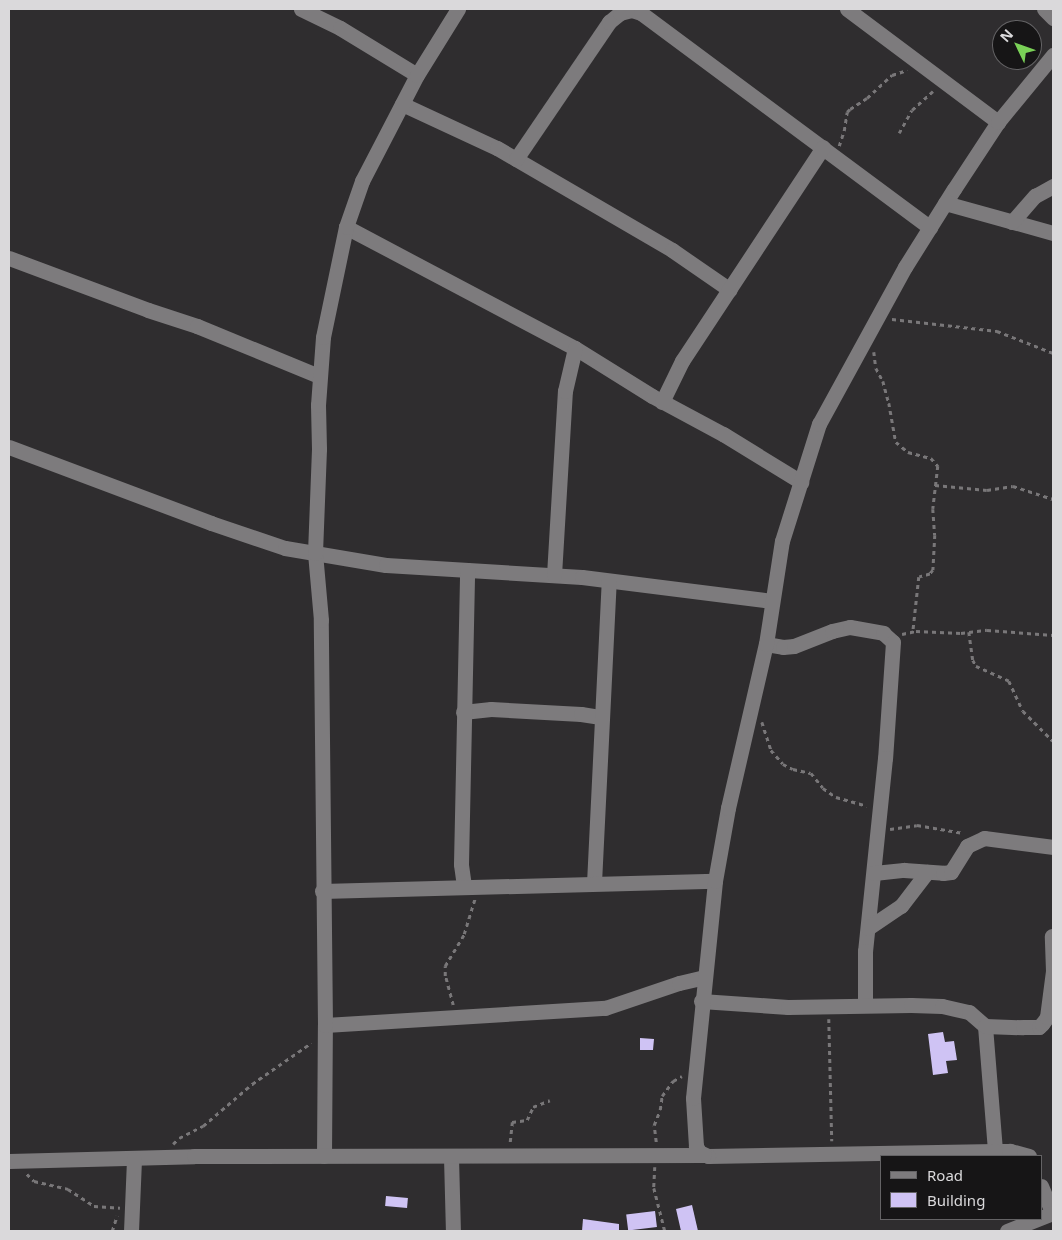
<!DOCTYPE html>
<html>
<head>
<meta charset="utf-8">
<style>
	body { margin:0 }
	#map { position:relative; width:1062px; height:1240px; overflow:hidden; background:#2f2d2f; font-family:"Noto Sans",sans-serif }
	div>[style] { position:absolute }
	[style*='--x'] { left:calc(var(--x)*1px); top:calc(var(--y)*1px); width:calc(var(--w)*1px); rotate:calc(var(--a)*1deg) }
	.building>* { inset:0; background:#cfc3f4; transform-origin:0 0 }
	.path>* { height:2.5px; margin-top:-1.25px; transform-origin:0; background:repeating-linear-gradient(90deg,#797779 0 4px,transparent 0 8px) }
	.minor>* { height:15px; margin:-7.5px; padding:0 7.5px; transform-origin:7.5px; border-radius:7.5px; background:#7d7b7d }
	span { translate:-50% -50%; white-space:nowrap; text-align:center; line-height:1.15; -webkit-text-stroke:5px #161516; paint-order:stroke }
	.frame { position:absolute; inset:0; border:10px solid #dad9db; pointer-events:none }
	.legend { position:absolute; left:880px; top:1155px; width:162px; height:65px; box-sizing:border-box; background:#161516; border:1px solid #646365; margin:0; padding:6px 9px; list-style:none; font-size:15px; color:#dad9db }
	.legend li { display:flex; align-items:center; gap:10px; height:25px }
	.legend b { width:25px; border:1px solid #646365 }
	.north { position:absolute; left:992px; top:20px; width:50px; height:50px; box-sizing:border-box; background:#161516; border:1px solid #646365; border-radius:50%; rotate:312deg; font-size:14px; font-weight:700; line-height:20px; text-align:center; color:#dad9db }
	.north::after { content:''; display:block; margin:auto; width:18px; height:22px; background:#7ad157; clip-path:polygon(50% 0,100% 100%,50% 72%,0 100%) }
</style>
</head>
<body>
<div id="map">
	<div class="building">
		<i style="clip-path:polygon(943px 1032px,945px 1042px,954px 1041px,957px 1060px,946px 1061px,948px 1073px,933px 1075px,928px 1034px)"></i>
		<i style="clip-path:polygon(640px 1038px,654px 1039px,653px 1050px,640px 1050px)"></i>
		<i style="left:386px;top:1196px;width:22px;height:10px;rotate:5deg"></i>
		<i style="clip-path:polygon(692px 1205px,698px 1231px,681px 1231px,676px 1209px)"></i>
		<i style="left:655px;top:1211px;width:16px;height:29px;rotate:83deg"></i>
		<i style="clip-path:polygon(583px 1219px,619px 1224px,619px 1231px,582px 1231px)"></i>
	</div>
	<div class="path">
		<i style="--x:899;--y:133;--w:26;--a:-61"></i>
		<i style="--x:912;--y:110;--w:28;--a:-42"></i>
		<i style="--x:839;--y:146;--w:16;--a:-72"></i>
		<i style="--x:844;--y:131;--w:19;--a:-81"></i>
		<i style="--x:847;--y:112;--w:4;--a:-45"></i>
		<i style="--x:850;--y:109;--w:20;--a:-33"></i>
		<i style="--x:867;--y:98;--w:34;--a:-43"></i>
		<i style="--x:892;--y:75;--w:16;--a:-18"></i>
		<i style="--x:892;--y:319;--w:106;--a:6.5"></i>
		<i style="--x:997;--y:331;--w:60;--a:21.4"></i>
		<i style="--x:874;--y:352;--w:16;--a:83"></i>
		<i style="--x:876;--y:368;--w:15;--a:62"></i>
		<i style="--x:883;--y:381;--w:23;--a:75"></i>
		<i style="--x:889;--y:403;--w:40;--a:80"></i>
		<i style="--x:896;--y:442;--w:16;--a:40"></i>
		<i style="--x:908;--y:452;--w:24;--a:15"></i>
		<i style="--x:931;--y:458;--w:11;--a:49"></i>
		<i style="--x:938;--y:466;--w:43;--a:96.6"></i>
		<i style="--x:933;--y:509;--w:26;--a:86"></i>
		<i style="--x:935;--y:535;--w:35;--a:93"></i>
		<i style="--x:933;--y:570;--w:5;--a:127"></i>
		<i style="--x:930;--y:574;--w:11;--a:165"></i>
		<i style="--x:919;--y:577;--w:55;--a:96.2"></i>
		<i style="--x:935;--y:485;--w:52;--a:5.5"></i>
		<i style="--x:987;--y:490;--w:26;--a:-9"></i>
		<i style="--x:1013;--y:486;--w:42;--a:18"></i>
		<i style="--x:969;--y:632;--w:28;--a:82"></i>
		<i style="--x:973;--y:660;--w:7;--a:63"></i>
		<i style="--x:976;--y:666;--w:36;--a:24"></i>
		<i style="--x:1009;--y:681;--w:33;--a:65"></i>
		<i style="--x:1023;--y:711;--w:42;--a:45"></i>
		<i style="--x:902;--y:634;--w:14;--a:-12"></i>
		<i style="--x:916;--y:631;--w:45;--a:2.5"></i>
		<i style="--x:961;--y:633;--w:26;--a:-7"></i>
		<i style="--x:987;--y:630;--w:66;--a:4.3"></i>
		<i style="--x:762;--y:722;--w:29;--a:72"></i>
		<i style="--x:771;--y:750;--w:18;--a:49"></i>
		<i style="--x:783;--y:764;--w:11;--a:27"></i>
		<i style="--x:793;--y:769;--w:18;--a:13"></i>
		<i style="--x:811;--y:773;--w:19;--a:51"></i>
		<i style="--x:823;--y:788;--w:16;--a:35"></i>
		<i style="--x:836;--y:797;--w:32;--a:16"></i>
		<i style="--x:890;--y:829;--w:27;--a:-8"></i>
		<i style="--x:917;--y:825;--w:47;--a:9.9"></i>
		<i style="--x:453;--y:1005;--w:30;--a:-105"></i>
		<i style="--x:445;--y:976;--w:10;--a:-90"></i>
		<i style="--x:445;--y:966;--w:37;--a:-59"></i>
		<i style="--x:464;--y:934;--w:37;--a:-73"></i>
		<i style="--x:829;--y:1019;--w:122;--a:88.6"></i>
		<i style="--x:510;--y:1142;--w:20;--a:-84"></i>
		<i style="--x:512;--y:1122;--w:15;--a:-8"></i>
		<i style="--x:527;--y:1120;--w:14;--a:-65"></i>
		<i style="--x:533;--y:1107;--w:18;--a:-22"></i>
		<i style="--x:656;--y:1142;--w:17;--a:-97"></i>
		<i style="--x:654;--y:1125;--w:16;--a:-68"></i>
		<i style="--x:660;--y:1110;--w:14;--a:-82"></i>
		<i style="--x:662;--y:1096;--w:19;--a:-54"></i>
		<i style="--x:673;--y:1081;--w:10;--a:-29"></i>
		<i style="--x:173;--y:1144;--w:8;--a:-45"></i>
		<i style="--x:179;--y:1138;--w:27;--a:-27"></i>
		<i style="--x:203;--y:1126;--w:65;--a:-40.6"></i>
		<i style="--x:252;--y:1084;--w:72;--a:-34.8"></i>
		<i style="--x:655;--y:1167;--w:21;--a:93"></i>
		<i style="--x:654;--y:1188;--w:44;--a:75.7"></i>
		<i style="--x:27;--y:1174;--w:10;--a:45"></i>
		<i style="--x:34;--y:1181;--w:35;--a:13"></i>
		<i style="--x:68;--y:1189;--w:31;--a:33"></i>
		<i style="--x:94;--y:1206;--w:26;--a:4"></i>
		<i style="--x:112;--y:1231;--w:16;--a:-72"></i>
	</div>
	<div class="minor">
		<i style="--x:301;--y:9;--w:43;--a:26"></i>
		<i style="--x:340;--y:28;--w:90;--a:31.4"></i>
		<i style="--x:847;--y:9;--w:189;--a:36.8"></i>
		<i style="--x:1044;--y:9;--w:13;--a:45"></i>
		<i style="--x:402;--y:104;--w:105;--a:24.9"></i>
		<i style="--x:497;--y:148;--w:203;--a:30.2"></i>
		<i style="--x:672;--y:250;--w:70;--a:34.6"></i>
		<i style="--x:516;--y:159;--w:166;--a:-55.8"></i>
		<i style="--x:609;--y:22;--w:14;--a:-39"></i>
		<i style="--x:620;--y:13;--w:12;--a:-14"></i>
		<i style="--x:632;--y:10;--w:9;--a:18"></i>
		<i style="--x:641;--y:13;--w:360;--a:36.6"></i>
		<i style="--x:945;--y:203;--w:112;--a:15.5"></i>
		<i style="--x:1012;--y:222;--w:35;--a:-49"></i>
		<i style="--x:1035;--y:196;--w:21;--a:-29"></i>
		<i style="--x:346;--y:227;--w:259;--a:27.9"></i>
		<i style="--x:575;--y:348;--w:91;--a:31.9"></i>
		<i style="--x:652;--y:396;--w:81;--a:28.2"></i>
		<i style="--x:723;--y:434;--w:92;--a:31.6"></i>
		<i style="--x:9;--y:258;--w:148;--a:20.5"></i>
		<i style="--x:148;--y:310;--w:52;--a:18.1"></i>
		<i style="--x:197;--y:326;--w:132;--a:22.3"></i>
		<i style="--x:662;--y:402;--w:46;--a:-64"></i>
		<i style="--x:682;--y:361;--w:256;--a:-56.6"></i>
		<i style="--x:9;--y:447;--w:216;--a:20.6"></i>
		<i style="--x:211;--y:523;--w:78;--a:18.7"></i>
		<i style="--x:285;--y:548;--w:102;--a:9.6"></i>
		<i style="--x:386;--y:565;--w:196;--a:3.5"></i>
		<i style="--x:582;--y:577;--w:191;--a:7.2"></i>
		<i style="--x:554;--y:575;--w:184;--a:-86.6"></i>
		<i style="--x:565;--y:391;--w:44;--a:-76.9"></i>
		<i style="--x:766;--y:644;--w:17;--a:10"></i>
		<i style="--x:783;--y:647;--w:11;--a:-5"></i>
		<i style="--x:794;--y:646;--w:41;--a:-21.5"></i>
		<i style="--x:832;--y:631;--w:18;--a:-13"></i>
		<i style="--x:850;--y:627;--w:34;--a:10"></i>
		<i style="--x:883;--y:633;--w:13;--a:42"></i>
		<i style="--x:893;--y:642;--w:116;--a:93.9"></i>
		<i style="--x:885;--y:758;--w:194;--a:95.9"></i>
		<i style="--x:865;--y:951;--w:53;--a:90"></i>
		<i style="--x:463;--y:712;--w:28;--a:-6"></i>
		<i style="--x:491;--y:709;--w:90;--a:3.2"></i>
		<i style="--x:581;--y:714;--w:20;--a:9"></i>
		<i style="--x:874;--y:873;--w:30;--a:-6"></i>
		<i style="--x:904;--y:870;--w:39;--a:4"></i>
		<i style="--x:943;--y:873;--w:8;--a:-7"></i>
		<i style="--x:951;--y:872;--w:31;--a:-58"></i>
		<i style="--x:967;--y:846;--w:19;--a:-25"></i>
		<i style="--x:984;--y:838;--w:70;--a:7.4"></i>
		<i style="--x:594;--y:883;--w:302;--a:-87.2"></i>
		<i style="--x:464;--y:886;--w:22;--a:-98"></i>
		<i style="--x:461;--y:864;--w:294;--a:-88.8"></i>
		<i style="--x:322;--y:891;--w:393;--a:-1.5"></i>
		<i style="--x:868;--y:928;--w:40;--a:-34"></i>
		<i style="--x:901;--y:906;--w:43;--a:-52.6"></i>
		<i style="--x:701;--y:1001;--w:87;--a:3.9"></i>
		<i style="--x:788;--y:1007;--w:123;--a:-0.9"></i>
		<i style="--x:911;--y:1005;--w:31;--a:2"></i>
		<i style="--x:942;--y:1006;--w:28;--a:13"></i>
		<i style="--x:969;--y:1012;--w:21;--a:41"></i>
		<i style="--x:985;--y:1026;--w:125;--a:85.4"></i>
		<i style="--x:325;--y:1025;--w:281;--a:-3.5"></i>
		<i style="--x:605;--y:1008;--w:78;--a:-18.7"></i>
		<i style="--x:679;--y:983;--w:26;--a:-13"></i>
		<i style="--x:985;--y:1026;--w:38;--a:2"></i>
		<i style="--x:1023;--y:1027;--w:16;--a:0"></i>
		<i style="--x:1039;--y:1027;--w:4;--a:-45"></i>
		<i style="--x:1042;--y:1024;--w:9;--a:-54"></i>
		<i style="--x:1047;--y:1017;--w:46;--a:-82.6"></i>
		<i style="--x:1053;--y:971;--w:35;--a:-92"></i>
		<i style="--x:324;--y:1156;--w:131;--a:-89.6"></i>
		<i style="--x:325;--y:1025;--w:405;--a:-90.6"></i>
		<i style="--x:321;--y:620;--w:67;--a:-95.1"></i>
		<i style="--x:315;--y:553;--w:104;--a:-87.8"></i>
		<i style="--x:319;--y:449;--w:44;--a:-91.3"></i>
		<i style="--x:318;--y:405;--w:68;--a:-85.8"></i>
		<i style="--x:323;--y:337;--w:112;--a:-78.2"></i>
		<i style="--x:346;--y:227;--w:49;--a:-70.8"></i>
		<i style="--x:362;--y:181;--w:119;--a:-62.6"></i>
		<i style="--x:417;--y:75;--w:78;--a:-58.2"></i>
		<i style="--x:1029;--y:1156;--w:20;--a:-165"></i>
		<i style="--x:1010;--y:1151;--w:15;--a:180"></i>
		<i style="--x:995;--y:1151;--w:287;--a:179"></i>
		<i style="--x:708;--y:1156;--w:10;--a:-156"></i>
		<i style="--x:699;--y:1152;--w:7;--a:-117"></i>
		<i style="--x:696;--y:1146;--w:48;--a:-93.6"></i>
		<i style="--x:693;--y:1098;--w:218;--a:-84.2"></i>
		<i style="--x:715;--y:881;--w:74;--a:-79.9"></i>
		<i style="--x:728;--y:808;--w:168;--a:-77"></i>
		<i style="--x:766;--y:644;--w:104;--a:-81.2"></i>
		<i style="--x:782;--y:541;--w:123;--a:-72.5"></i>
		<i style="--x:819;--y:424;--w:179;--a:-61.3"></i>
		<i style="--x:905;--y:267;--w:92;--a:-57.9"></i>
		<i style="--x:954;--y:189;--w:80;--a:-56.7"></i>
		<i style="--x:998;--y:122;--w:87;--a:-50.6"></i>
		<i style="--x:451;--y:1157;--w:74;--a:88.5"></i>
		<i style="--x:9;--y:1161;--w:185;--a:-1.5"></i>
		<i style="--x:194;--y:1156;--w:510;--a:-0.11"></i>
		<i style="--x:1041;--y:1186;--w:30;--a:67"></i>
		<i style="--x:131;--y:1231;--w:72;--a:-87.6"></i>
		<i style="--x:1007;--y:1231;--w:49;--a:-21.4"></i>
	</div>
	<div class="frame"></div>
	<ul class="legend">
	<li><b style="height:6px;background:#7d7b7d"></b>Road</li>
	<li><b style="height:14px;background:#cfc3f4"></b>Building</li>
	</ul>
	<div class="north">N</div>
</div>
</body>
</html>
